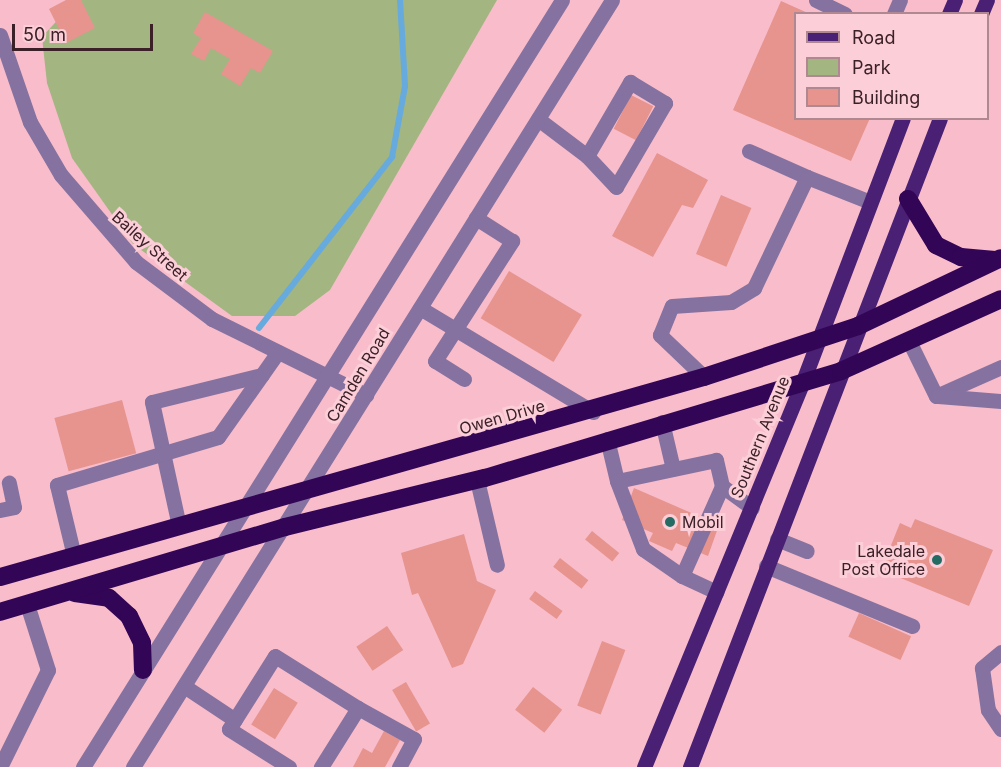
<!DOCTYPE html>
<html>
<head>
<meta charset="utf-8">
<style>
	body { margin:0 }
	#map { position:relative; width:1001px; height:767px; overflow:hidden; background:#f8bcca; font-family:Inter,sans-serif }
	div>[style] { position:absolute }
	[style*='--x'] { left:calc(var(--x)*1px); top:calc(var(--y)*1px); width:calc(var(--w)*1px); rotate:calc(var(--a)*1deg) }
	.green>* { inset:0; background:#a3b580 }
	.stream>* { height:6px; margin:-3px; padding:0 3px; transform-origin:3px; border-radius:3px; background:#67aade }
	.building>* { inset:0; background:#e7938e; transform-origin:0 0 }
	.minor>* { height:15px; margin:-7.5px; padding:0 7.5px; transform-origin:7.5px; border-radius:7.5px; background:#8572a0 }
	.major>* { height:15px; margin:-7.5px; padding:0 7.5px; transform-origin:7.5px; border-radius:7.5px; background:#4a2074 }
	.highway>* { height:18px; margin:-9px; padding:0 9px; transform-origin:9px; border-radius:9px; background:#330556 }
	.dots>* { width:16px; height:16px; translate:-50% -50%; box-sizing:border-box; border:3px solid #fcced8; border-radius:50% }
	span { translate:-50% -50%; white-space:nowrap; text-align:center; line-height:1.15; -webkit-text-stroke:6px #fcced8; paint-order:stroke }
	.street-label { font-size:16px; color:#3b2027 }
	.poi-label { font-size:16px; color:#3b2027 }
	.left { translate:0 -50%; text-align:left }
	.right { translate:-100% -50%; text-align:right }
	.legend { position:absolute; left:794px; top:12px; width:195px; height:108px; box-sizing:border-box; background:#fcced8; border:2px solid #af8891; margin:0; padding:8px 10px; list-style:none; font-size:18px; color:#3b2027 }
	.legend li { display:flex; align-items:center; gap:12px; height:30px }
	.legend b { width:30px; border:2px solid #af8891 }
	.scale { position:absolute; left:12px; top:24px; width:141px; height:27px; box-sizing:border-box; border:3px solid #3b2027; border-top:0; padding-left:8px; font-size:18px; line-height:21px; white-space:nowrap; color:#3b2027; -webkit-text-stroke:4px #fcced8; paint-order:stroke }
</style>
</head>
<body>
<div id="map">
	<div class="green">
		<i style="clip-path:polygon(76px 0,497px 0,330px 290px,295px 316px,232px 316px,133px 244px,72px 158px,47px 83px,42px 37px)"></i>
	</div>
	<div class="stream">
		<i style="--x:259;--y:328;--w:217;--a:-52.1"></i>
		<i style="--x:392;--y:157;--w:72;--a:-79.6"></i>
		<i style="--x:405;--y:86;--w:86;--a:-93.3"></i>
	</div>
	<div class="building">
		<i style="clip-path:polygon(66px 0,81px 0,95px 28px,66px 43px,49px 9px)"></i>
		<i style="clip-path:polygon(781px 1px,810px 14px,796px 14px,796px 118px,870px 118px,851px 161px,733px 110px)"></i>
		<i style="clip-path:polygon(205px 12px,273px 51px,260px 73px,251px 68px,240px 86px,221px 74px,230px 59px,211px 48px,204px 61px,191px 54px,201px 38px,193px 33px)"></i>
		<i style="left:631px;top:95px;width:25px;height:38px;rotate:27deg"></i>
		<i style="clip-path:polygon(657px 153px,708px 180px,693px 208px,682px 205px,653px 257px,612px 236px)"></i>
		<i style="left:721px;top:195px;width:33px;height:64px;rotate:23deg"></i>
		<i style="left:509px;top:271px;width:85px;height:55px;rotate:31deg"></i>
		<i style="left:122px;top:400px;width:55px;height:70px;rotate:75deg"></i>
		<i style="clip-path:polygon(634px 488px,719px 525px,708px 556px,676px 543px,672px 551px,649px 541px,653px 533px,622px 520px)"></i>
		<i style="clip-path:polygon(915px 519px,993px 550px,969px 606px,881px 570px,900px 523px,911px 528px)"></i>
		<i style="left:592px;top:531px;width:35px;height:11px;rotate:39deg"></i>
		<i style="clip-path:polygon(464px 534px,477px 581px,496px 590px,463px 664px,452px 668px,418px 593px,412px 595px,401px 553px)"></i>
		<i style="left:560px;top:558px;width:36px;height:11px;rotate:38deg"></i>
		<i style="left:535px;top:591px;width:34px;height:10px;rotate:36deg"></i>
		<i style="left:859px;top:613px;width:57px;height:26px;rotate:24deg"></i>
		<i style="left:387px;top:626px;width:29px;height:37px;rotate:56deg"></i>
		<i style="left:602px;top:641px;width:25px;height:69px;rotate:21deg"></i>
		<i style="left:406px;top:682px;width:48px;height:16px;rotate:60deg"></i>
		<i style="left:533px;top:687px;width:37px;height:29px;rotate:38deg"></i>
		<i style="left:274px;top:688px;width:28px;height:43px;rotate:32deg"></i>
		<i style="clip-path:polygon(384px 731px,400px 740px,385px 767px,353px 767px,363px 748px,372px 753px)"></i>
	</div>
	<div class="minor">
		<i style="--x:816;--y:0;--w:32;--a:26"></i>
		<i style="--x:894;--y:14;--w:15;--a:-67"></i>
		<i style="--x:0;--y:35;--w:92;--a:71"></i>
		<i style="--x:30;--y:122;--w:61;--a:59.7"></i>
		<i style="--x:61;--y:175;--w:115;--a:49.2"></i>
		<i style="--x:136;--y:262;--w:95;--a:36.9"></i>
		<i style="--x:212;--y:319;--w:172;--a:26.3"></i>
		<i style="--x:538;--y:119;--w:61;--a:37.1"></i>
		<i style="--x:587;--y:156;--w:86;--a:-59.8"></i>
		<i style="--x:630;--y:82;--w:41;--a:31"></i>
		<i style="--x:665;--y:103;--w:97;--a:120.3"></i>
		<i style="--x:616;--y:187;--w:42;--a:-133.1"></i>
		<i style="--x:749;--y:151;--w:64;--a:24.1"></i>
		<i style="--x:420;--y:308;--w:202;--a:31"></i>
		<i style="--x:909;--y:341;--w:61;--a:63.9"></i>
		<i style="--x:936;--y:396;--w:71;--a:-24"></i>
		<i style="--x:704;--y:377;--w:61;--a:-136.3"></i>
		<i style="--x:660;--y:335;--w:31;--a:-68"></i>
		<i style="--x:672;--y:306;--w:59;--a:-3.9"></i>
		<i style="--x:731;--y:302;--w:27;--a:-31"></i>
		<i style="--x:754;--y:288;--w:123;--a:-64.5"></i>
		<i style="--x:807;--y:177;--w:68;--a:21.6"></i>
		<i style="--x:464;--y:379;--w:34;--a:-148"></i>
		<i style="--x:435;--y:361;--w:143;--a:-57.3"></i>
		<i style="--x:512;--y:241;--w:43;--a:-147.4"></i>
		<i style="--x:938;--y:396;--w:63;--a:4.5"></i>
		<i style="--x:662;--y:422;--w:48;--a:76.8"></i>
		<i style="--x:607;--y:439;--w:43;--a:76.6"></i>
		<i style="--x:617;--y:481;--w:73;--a:69.1"></i>
		<i style="--x:643;--y:549;--w:47;--a:34.7"></i>
		<i style="--x:682;--y:576;--w:98;--a:-66"></i>
		<i style="--x:722;--y:486;--w:27;--a:-103"></i>
		<i style="--x:716;--y:460;--w:101;--a:168"></i>
		<i style="--x:477;--y:480;--w:87;--a:76.8"></i>
		<i style="--x:722;--y:486;--w:37;--a:36"></i>
		<i style="--x:0;--y:510;--w:14;--a:-12"></i>
		<i style="--x:14;--y:507;--w:25;--a:-102"></i>
		<i style="--x:179;--y:526;--w:127;--a:-102.3"></i>
		<i style="--x:152;--y:402;--w:113;--a:-13.8"></i>
		<i style="--x:777;--y:539;--w:32;--a:22"></i>
		<i style="--x:74;--y:556;--w:73;--a:-103.5"></i>
		<i style="--x:57;--y:485;--w:168;--a:-16.6"></i>
		<i style="--x:218;--y:437;--w:104;--a:-54.8"></i>
		<i style="--x:766;--y:566;--w:158;--a:22.3"></i>
		<i style="--x:682;--y:576;--w:38;--a:25"></i>
		<i style="--x:1001;--y:652;--w:25;--a:140"></i>
		<i style="--x:982;--y:668;--w:42;--a:81.9"></i>
		<i style="--x:988;--y:710;--w:23;--a:56"></i>
		<i style="--x:184;--y:686;--w:61;--a:33.7"></i>
		<i style="--x:358;--y:708;--w:64;--a:29"></i>
		<i style="--x:414;--y:739;--w:32;--a:118"></i>
		<i style="--x:0;--y:767;--w:108;--a:-63.7"></i>
		<i style="--x:48;--y:670;--w:69;--a:-107.7"></i>
		<i style="--x:83;--y:767;--w:904;--a:-58.01"></i>
		<i style="--x:133;--y:767;--w:904;--a:-58.01"></i>
		<i style="--x:289;--y:767;--w:71;--a:-147.7"></i>
		<i style="--x:229;--y:729;--w:86;--a:-57.8"></i>
		<i style="--x:275;--y:656;--w:98;--a:32.1"></i>
		<i style="--x:358;--y:708;--w:70;--a:122.1"></i>
	</div>
	<div class="major">
		<i style="--x:949;--y:14;--w:15;--a:-67"></i>
		<i style="--x:981;--y:14;--w:15;--a:-67"></i>
		<i style="--x:644;--y:767;--w:417;--a:-67.6"></i>
		<i style="--x:803;--y:381;--w:281;--a:-69.2"></i>
		<i style="--x:690;--y:767;--w:695;--a:-68.93"></i>
	</div>
	<div class="highway">
		<i style="--x:908;--y:199;--w:54;--a:58.7"></i>
		<i style="--x:936;--y:245;--w:28;--a:26"></i>
		<i style="--x:961;--y:257;--w:34;--a:5"></i>
		<i style="--x:0;--y:577;--w:732;--a:-15.86"></i>
		<i style="--x:704;--y:377;--w:162;--a:-18.3"></i>
		<i style="--x:858;--y:326;--w:158;--a:-25.4"></i>
		<i style="--x:75;--y:593;--w:34;--a:8"></i>
		<i style="--x:109;--y:598;--w:27;--a:42"></i>
		<i style="--x:129;--y:616;--w:30;--a:64"></i>
		<i style="--x:142;--y:643;--w:27;--a:88"></i>
		<i style="--x:0;--y:612;--w:297;--a:-16.6"></i>
		<i style="--x:285;--y:527;--w:206;--a:-13.8"></i>
		<i style="--x:485;--y:478;--w:372;--a:-16.7"></i>
		<i style="--x:841;--y:371;--w:175;--a:-24.2"></i>
	</div>
	<div class="dots">
		<i style="left:670px;top:522px;background:#246c63"></i>
		<i style="left:937px;top:560px;background:#246c63"></i>
	</div>
	<div class="street-label">
		<span style="left:150px;top:246px;rotate:42deg">Bailey Street</span>
		<span style="left:358px;top:375px;rotate:-59deg">Camden Road</span>
		<span style="left:502px;top:417px;rotate:-16deg">Owen Drive</span>
		<span style="left:760px;top:437px;rotate:-68deg">Southern Avenue</span>
	</div>
	<div class="poi-label">
		<span class="left" style="left:682px;top:522px">Mobil</span>
		<span class="right" style="left:925px;top:560px">Lakedale<br>Post Office</span>
	</div>
	<ul class="legend">
	<li><b style="height:8px;background:#4a2074"></b>Road</li>
	<li><b style="height:16px;background:#a3b580"></b>Park</li>
	<li><b style="height:16px;background:#e7938e"></b>Building</li>
	</ul>
	<div class="scale">50 m</div>
</div>
</body>
</html>
